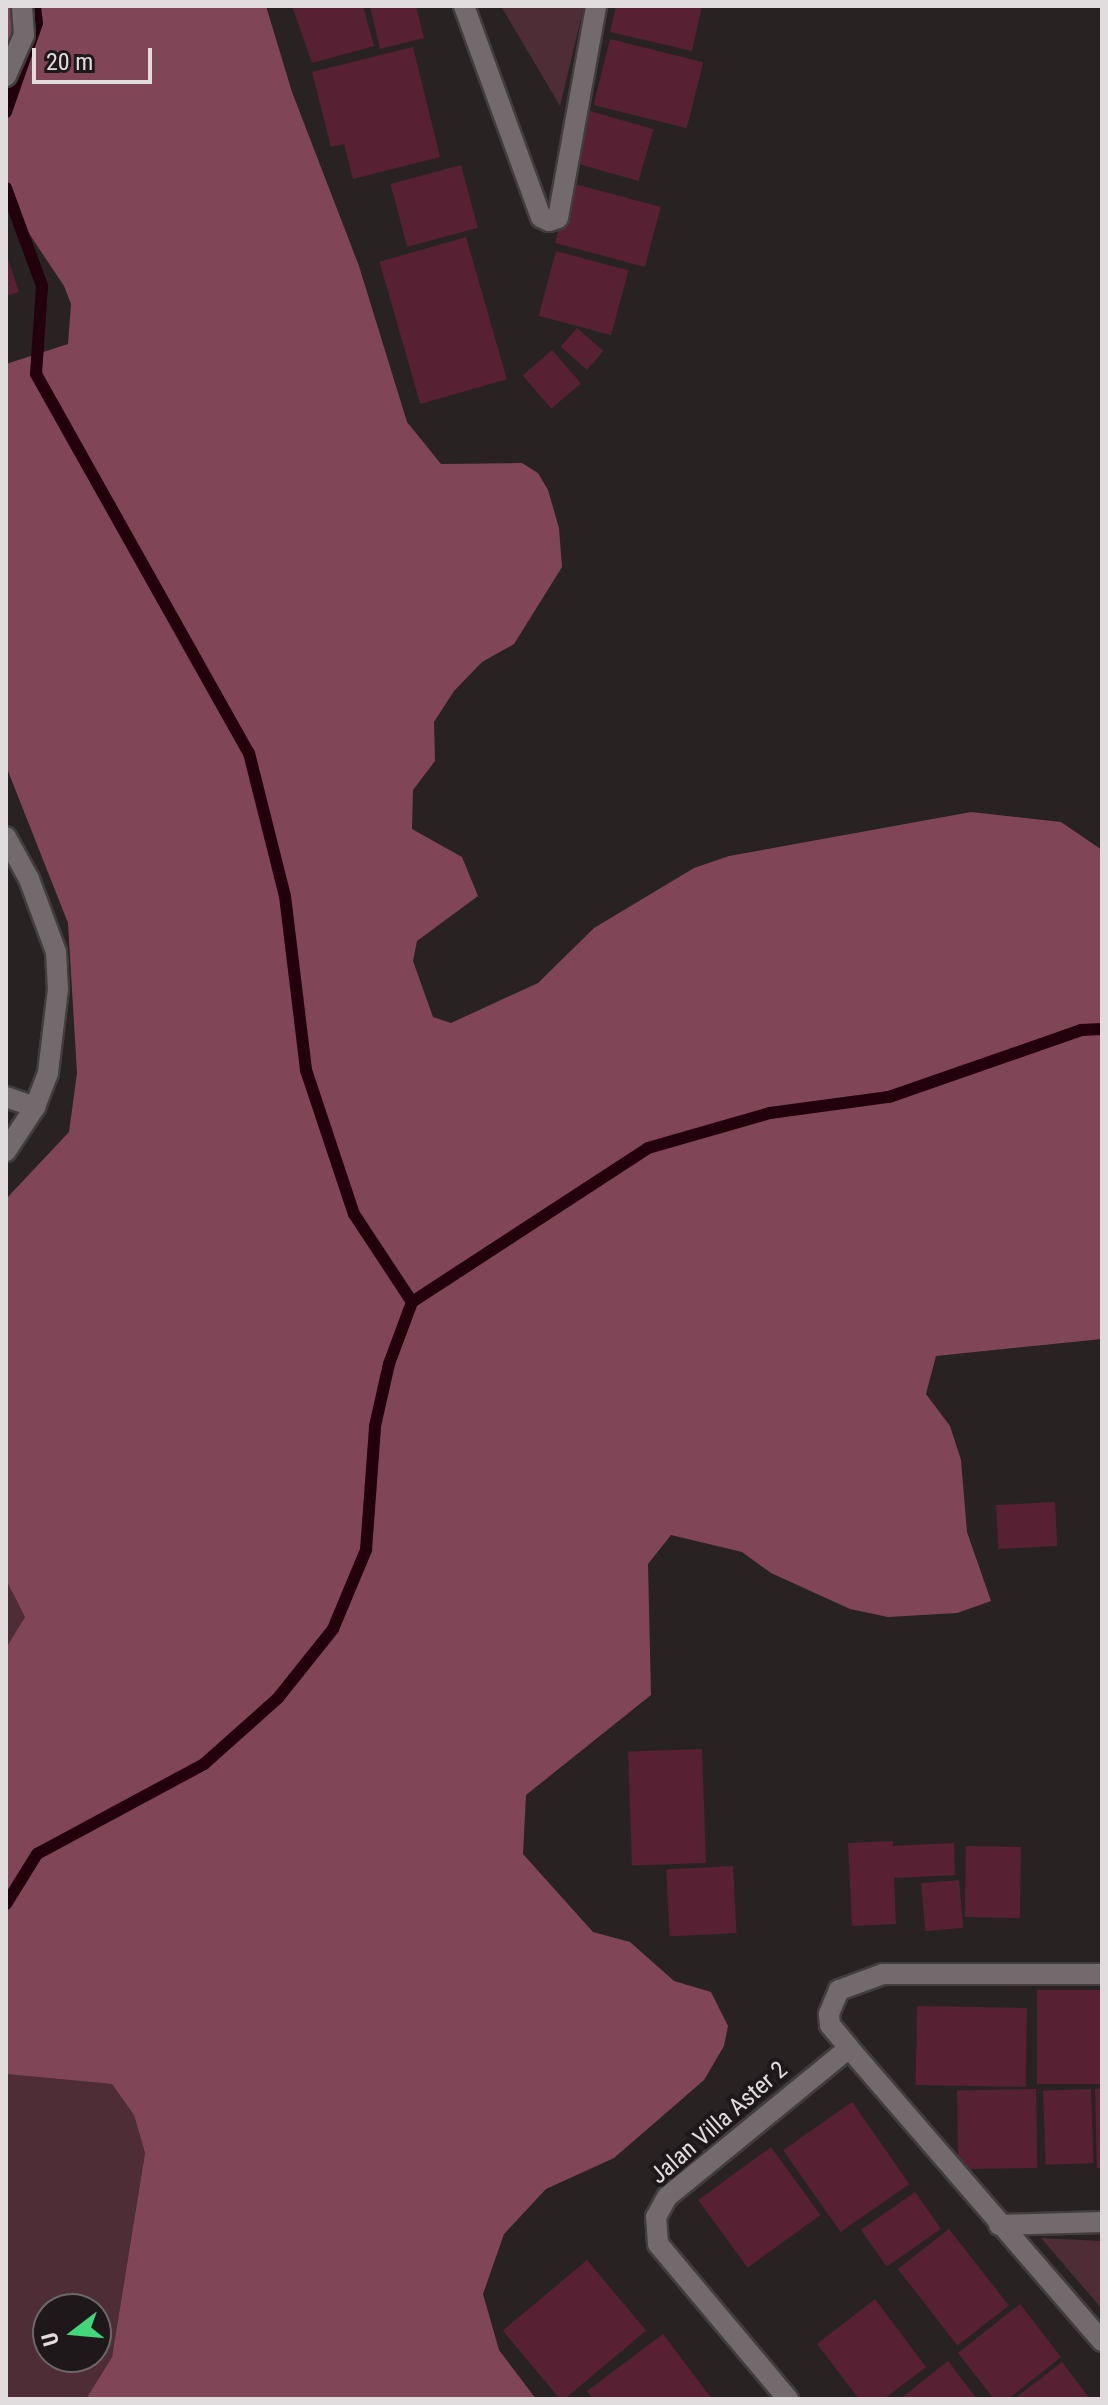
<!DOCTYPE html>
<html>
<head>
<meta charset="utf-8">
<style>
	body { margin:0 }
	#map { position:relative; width:1108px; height:2405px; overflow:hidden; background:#282223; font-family:"Roboto Condensed",sans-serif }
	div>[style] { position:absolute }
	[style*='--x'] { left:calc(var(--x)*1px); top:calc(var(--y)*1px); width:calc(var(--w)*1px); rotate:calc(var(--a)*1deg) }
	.green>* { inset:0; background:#4e2d37 }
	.forest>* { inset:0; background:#804556 }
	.stream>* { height:12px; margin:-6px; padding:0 6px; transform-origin:6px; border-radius:6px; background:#22000c }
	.building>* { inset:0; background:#572133; transform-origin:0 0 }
	.roads { filter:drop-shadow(2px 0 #423d3e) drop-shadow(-2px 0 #423d3e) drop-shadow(0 2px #423d3e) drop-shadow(0 -2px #423d3e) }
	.street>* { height:20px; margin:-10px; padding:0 10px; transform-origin:10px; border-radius:10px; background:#726a6c }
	span { translate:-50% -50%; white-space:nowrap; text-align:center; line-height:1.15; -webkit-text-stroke:8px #1e181a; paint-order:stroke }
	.street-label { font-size:24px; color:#e1ddde }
	.frame { position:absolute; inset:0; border:8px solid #e1ddde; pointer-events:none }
	.north { position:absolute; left:32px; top:2293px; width:80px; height:80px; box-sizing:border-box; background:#1e181a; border:2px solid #6c6768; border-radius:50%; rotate:254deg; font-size:22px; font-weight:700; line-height:32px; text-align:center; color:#e1ddde }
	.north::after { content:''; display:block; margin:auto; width:28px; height:36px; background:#43d77b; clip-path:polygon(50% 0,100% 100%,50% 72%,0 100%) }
	.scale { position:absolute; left:32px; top:48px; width:120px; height:36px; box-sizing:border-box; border:4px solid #e1ddde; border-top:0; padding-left:10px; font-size:24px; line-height:28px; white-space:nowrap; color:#e1ddde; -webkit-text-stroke:6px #1e181a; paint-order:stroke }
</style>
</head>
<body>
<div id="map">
	<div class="green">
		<i style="clip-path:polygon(501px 6px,584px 6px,560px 106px)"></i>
		<i style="clip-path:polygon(6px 1580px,25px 1617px,6px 1648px)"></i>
		<i style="clip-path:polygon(evenodd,6px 2074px,112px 2084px,134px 2115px,145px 2153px,112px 2357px,86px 2399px,6px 2399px,6px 2074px,48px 2309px,96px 2309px,96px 2357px,48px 2357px,48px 2309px)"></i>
		<i style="clip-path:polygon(1041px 2238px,1102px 2241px,1102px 2309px)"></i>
	</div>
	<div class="forest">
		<i style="clip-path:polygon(6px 6px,266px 6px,292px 92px,359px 266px,407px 422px,441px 464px,522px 463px,538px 473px,548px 490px,559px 528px,562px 567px,514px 644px,482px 662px,454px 691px,434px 722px,435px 761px,413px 790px,412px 829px,462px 857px,478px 896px,417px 941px,413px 961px,433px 1017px,451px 1023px,538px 983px,594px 928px,694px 868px,729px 856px,971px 812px,1061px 822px,1102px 850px,1102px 1339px,936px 1356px,926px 1394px,950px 1426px,961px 1460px,967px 1532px,991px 1601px,957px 1613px,888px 1617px,850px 1609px,771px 1573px,742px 1552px,671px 1535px,648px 1564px,651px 1695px,526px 1795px,523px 1854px,593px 1932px,630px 1942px,674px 1981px,711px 1992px,728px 2026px,724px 2046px,704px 2080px,614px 2158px,546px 2189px,504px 2234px,483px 2294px,499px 2350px,536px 2399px,86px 2399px,112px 2357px,145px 2153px,134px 2115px,112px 2084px,6px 2074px,6px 1648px,25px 1617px,6px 1580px,6px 1199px,69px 1132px,77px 1073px,68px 923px,6px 766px,6px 364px,68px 344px,71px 304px,64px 286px,6px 199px)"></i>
	</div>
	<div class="stream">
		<i style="--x:6;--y:112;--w:94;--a:-70.8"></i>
		<i style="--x:37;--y:23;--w:17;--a:-97"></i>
		<i style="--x:6;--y:188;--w:104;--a:69.8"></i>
		<i style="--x:42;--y:286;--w:88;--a:93.9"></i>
		<i style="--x:36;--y:374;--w:435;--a:60.7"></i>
		<i style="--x:249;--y:753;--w:147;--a:75.9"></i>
		<i style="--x:285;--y:896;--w:175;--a:83.1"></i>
		<i style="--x:306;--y:1070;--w:152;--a:71.6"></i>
		<i style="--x:354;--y:1214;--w:105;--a:56.6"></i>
		<i style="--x:6;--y:1904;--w:59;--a:-58.2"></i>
		<i style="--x:37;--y:1854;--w:190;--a:-28.3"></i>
		<i style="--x:204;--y:1764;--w:99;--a:-41.7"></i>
		<i style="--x:278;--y:1698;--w:88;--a:-51.4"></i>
		<i style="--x:333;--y:1629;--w:86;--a:-67.3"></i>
		<i style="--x:366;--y:1550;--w:124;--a:-85.8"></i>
		<i style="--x:375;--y:1426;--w:64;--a:-77.3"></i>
		<i style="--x:389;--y:1364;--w:66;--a:-69.6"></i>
		<i style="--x:412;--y:1302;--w:282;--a:-33.1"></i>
		<i style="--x:648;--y:1148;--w:127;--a:-16"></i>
		<i style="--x:770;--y:1113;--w:120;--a:-7.7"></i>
		<i style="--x:889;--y:1097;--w:203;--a:-19.2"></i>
		<i style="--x:1081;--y:1030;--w:21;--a:-3"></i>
	</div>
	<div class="building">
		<i style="clip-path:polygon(292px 6px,363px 6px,374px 46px,312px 63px)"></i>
		<i style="clip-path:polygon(370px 6px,416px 6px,424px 38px,380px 49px)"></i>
		<i style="clip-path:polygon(616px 6px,702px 6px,692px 51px,610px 32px)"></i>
		<i style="left:610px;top:39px;width:96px;height:68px;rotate:14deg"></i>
		<i style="clip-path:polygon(413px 47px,440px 157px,353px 179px,344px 144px,331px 147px,312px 72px)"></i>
		<i style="left:590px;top:111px;width:66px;height:54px;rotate:16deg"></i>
		<i style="left:461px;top:165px;width:65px;height:73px;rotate:75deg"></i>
		<i style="left:571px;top:183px;width:93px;height:62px;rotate:15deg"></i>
		<i style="left:466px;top:237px;width:148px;height:90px;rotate:74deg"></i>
		<i style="left:556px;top:251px;width:75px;height:67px;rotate:15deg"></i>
		<i style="clip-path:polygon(6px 253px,19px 292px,6px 296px)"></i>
		<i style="left:577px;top:328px;width:35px;height:25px;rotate:41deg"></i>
		<i style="left:552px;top:350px;width:44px;height:39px;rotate:49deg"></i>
		<i style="left:1055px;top:1502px;width:44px;height:59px;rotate:87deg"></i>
		<i style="left:702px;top:1749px;width:114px;height:74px;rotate:88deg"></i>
		<i style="clip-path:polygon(893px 1841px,893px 1846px,954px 1843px,955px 1875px,894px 1878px,896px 1924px,852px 1926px,848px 1843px)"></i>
		<i style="left:966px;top:1846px;width:55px;height:71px;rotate:1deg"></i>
		<i style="left:733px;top:1866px;width:67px;height:67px;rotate:87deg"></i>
		<i style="left:959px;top:1880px;width:48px;height:38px;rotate:85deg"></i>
		<i style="left:1102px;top:1990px;width:94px;height:65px;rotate:90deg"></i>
		<i style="left:917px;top:2006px;width:110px;height:79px;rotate:1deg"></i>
		<i style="clip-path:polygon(1102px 2088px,1102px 2168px,1097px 2168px,1095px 2089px)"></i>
		<i style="left:1036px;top:2089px;width:79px;height:79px;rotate:89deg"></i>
		<i style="left:1091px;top:2089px;width:74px;height:48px;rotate:88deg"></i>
		<i style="left:852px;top:2102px;width:100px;height:84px;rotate:55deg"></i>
		<i style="left:771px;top:2147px;width:84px;height:90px;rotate:54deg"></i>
		<i style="left:915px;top:2192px;width:45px;height:66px;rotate:55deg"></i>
		<i style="left:949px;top:2229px;width:97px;height:65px;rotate:52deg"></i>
		<i style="left:587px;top:2260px;width:92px;height:110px;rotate:50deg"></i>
		<i style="clip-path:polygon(875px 2299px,926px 2367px,884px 2399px,859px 2399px,817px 2344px)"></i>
		<i style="clip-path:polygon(1020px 2304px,1061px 2357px,1008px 2399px,994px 2399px,958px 2353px)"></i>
		<i style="clip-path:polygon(663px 2334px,712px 2399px,593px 2399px,587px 2391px)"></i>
		<i style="clip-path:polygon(948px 2361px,977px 2399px,900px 2399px)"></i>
		<i style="clip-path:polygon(1062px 2362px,1090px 2399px,1014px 2399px)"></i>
	</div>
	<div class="roads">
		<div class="street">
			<i style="--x:464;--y:6;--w:225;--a:70"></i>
			<i style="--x:541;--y:217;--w:9;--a:27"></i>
			<i style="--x:549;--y:221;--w:9;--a:-18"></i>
			<i style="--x:558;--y:218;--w:215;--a:-79.8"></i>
			<i style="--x:6;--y:76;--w:45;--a:-66.3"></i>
			<i style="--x:24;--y:35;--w:29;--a:-94"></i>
			<i style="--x:6;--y:837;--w:48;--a:61.3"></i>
			<i style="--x:29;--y:879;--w:78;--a:69.7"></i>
			<i style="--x:56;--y:952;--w:37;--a:87"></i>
			<i style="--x:58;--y:989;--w:85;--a:96.8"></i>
			<i style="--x:48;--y:1073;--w:36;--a:111"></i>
			<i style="--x:6;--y:1097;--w:31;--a:19"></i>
			<i style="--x:35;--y:1107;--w:53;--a:123.4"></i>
			<i style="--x:1102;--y:1974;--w:219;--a:180"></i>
			<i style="--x:883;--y:1974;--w:47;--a:160"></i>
			<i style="--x:839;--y:1990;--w:26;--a:113"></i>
			<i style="--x:829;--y:2014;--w:11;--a:85"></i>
			<i style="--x:830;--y:2025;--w:30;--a:50"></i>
			<i style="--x:849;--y:2048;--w:387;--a:49.2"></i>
			<i style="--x:999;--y:2225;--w:103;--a:-1.7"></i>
			<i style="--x:788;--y:2399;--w:202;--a:-130"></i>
			<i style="--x:658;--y:2244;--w:27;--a:-94"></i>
			<i style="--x:656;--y:2217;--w:23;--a:-61"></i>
			<i style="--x:667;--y:2197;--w:235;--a:-39.3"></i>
		</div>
	</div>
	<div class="street-label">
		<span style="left:719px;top:2123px;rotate:-41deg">Jalan Villa Aster 2</span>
	</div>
	<div class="frame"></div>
	<div class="north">U</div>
	<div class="scale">20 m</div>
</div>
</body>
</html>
